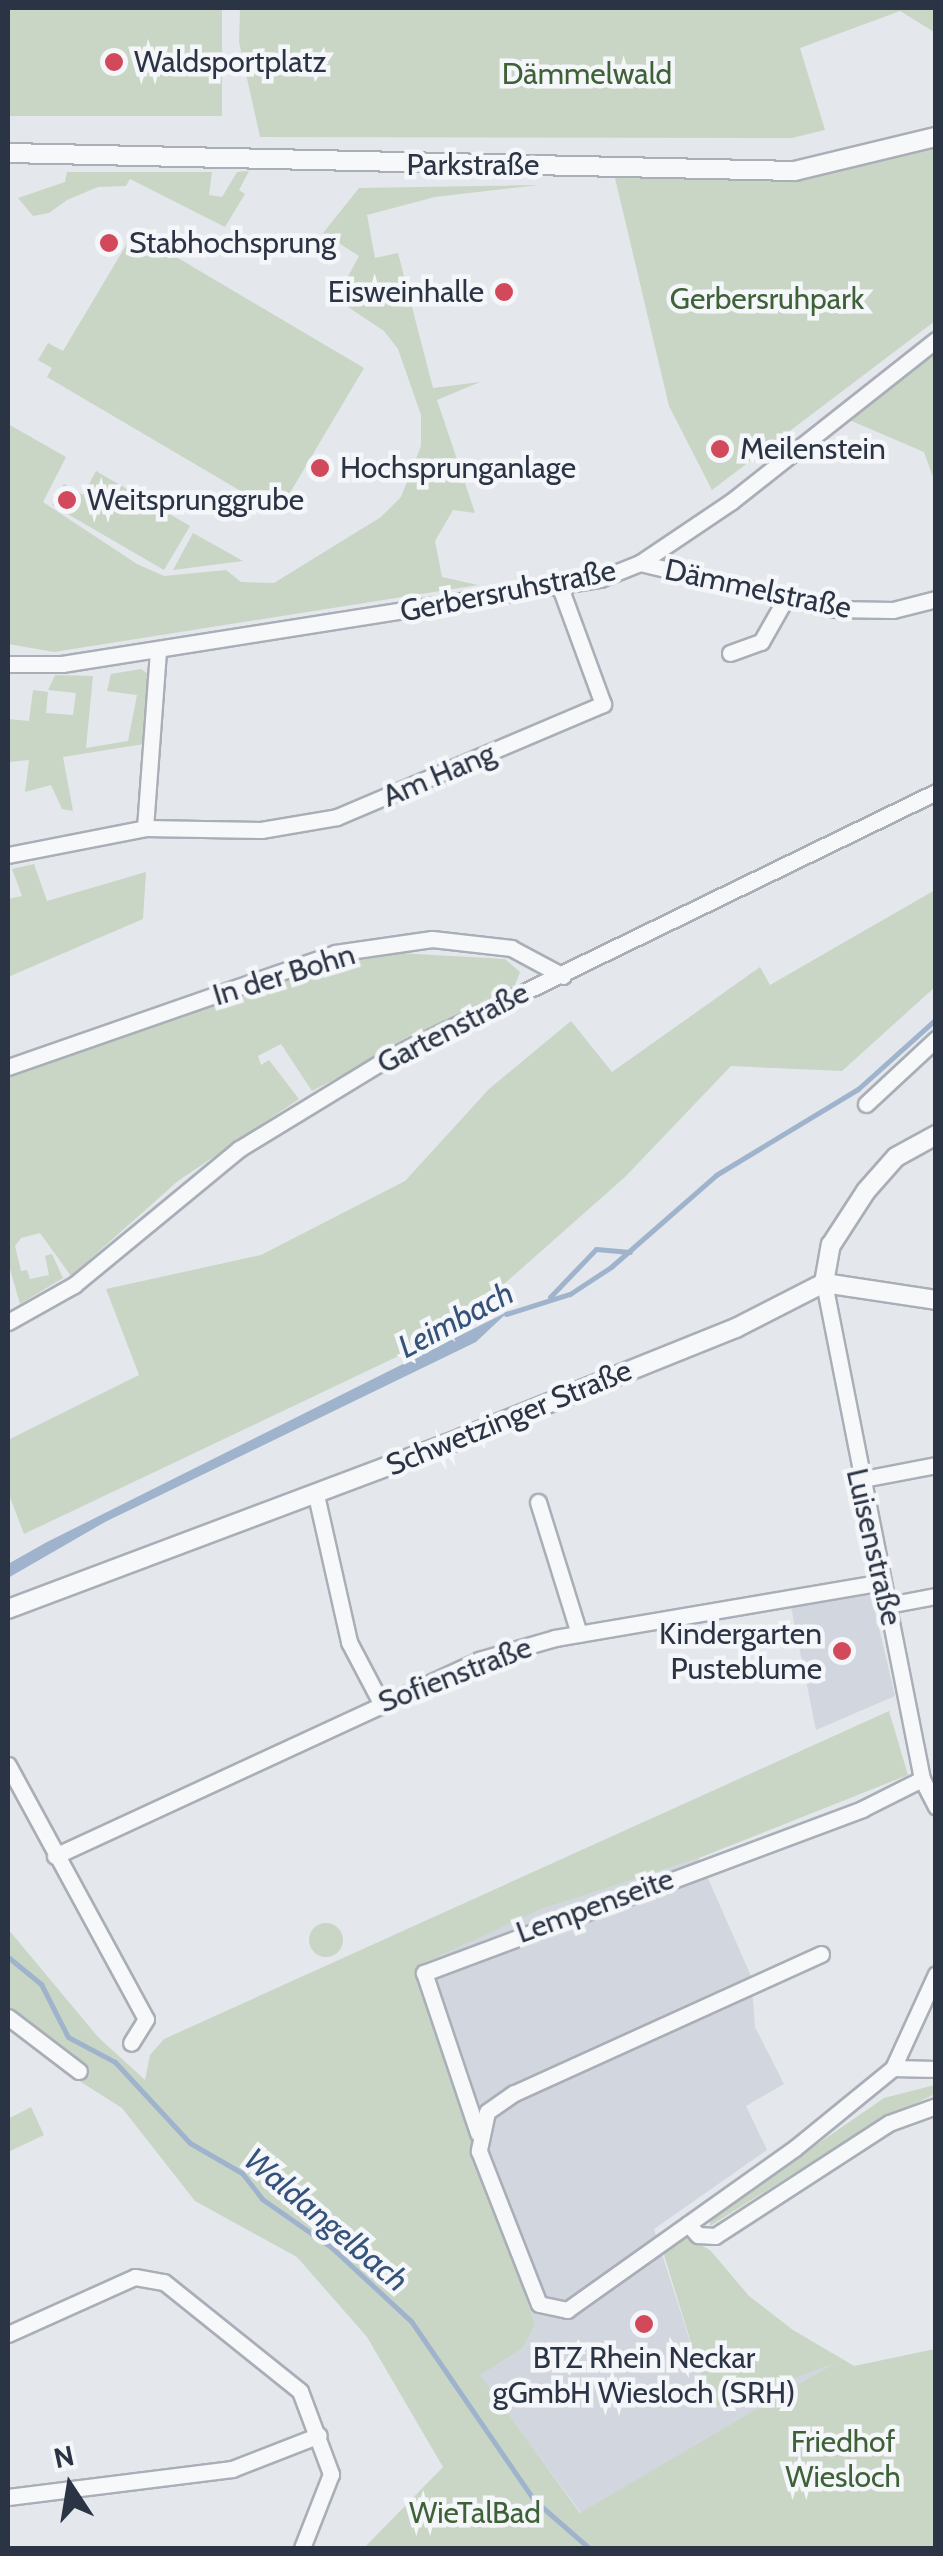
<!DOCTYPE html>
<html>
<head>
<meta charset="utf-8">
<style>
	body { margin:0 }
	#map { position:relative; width:943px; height:2556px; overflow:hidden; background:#e4e7ec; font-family:Cabin,sans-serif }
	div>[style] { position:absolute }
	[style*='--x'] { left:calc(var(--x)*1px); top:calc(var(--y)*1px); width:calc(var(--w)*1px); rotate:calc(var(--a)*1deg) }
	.built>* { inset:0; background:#d2d6de }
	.green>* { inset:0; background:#c9d6c5; transform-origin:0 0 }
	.round { border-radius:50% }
	.water>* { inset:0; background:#9fb4cc }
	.stream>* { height:5px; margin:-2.5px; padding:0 2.5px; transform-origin:2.5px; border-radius:2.5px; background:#9fb4cc }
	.roads { filter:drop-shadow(2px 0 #a9aeb7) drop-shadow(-2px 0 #a9aeb7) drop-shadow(0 2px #a9aeb7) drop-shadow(0 -2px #a9aeb7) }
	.minor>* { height:15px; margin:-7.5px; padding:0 7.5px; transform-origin:7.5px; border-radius:7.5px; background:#f7f8fa }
	.tertiary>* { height:18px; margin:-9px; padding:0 9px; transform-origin:9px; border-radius:9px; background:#f7f8fa }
	.dots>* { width:28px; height:28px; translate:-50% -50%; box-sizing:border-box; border:5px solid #f4f6f9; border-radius:50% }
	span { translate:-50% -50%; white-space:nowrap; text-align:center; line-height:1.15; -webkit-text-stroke:9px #f4f6f9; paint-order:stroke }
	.poi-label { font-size:30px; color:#2b3445 }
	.left { translate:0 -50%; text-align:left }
	.right { translate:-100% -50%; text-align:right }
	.park-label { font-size:30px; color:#3f6138 }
	.street-label { font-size:30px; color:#2b3445 }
	.water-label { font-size:32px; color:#34527a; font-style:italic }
	.frame { position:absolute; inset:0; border:10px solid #2b3445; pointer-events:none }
	.north { position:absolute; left:20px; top:2436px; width:100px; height:100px; -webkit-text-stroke:8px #f4f6f9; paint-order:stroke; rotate:348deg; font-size:28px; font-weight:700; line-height:40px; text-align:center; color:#2b3445 }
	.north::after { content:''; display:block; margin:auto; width:35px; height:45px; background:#2b3445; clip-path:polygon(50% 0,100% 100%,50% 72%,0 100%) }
</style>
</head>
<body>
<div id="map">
	<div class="built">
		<i style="clip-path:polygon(871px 1594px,895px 1696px,816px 1730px,791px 1607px)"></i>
		<i style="clip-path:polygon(699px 1858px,751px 1976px,755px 2027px,784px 2084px,746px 2106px,767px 2150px,654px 2229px,711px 2407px,844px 2358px,581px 2513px,479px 2375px,523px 2348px,535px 2325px,419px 1964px,542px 1909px)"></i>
	</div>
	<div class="green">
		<i style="left:8px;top:8px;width:214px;height:108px"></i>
		<i style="clip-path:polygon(240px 8px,935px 8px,936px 33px,900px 11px,800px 48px,825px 130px,792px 138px,260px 137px,239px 42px)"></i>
		<i style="clip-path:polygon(935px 145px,935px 321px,712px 490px,669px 406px,615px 178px,797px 179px)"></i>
		<i style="clip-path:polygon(249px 171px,239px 190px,245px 194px,225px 227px,130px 179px,126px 186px,98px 187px,67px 200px,49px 213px,33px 216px,18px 198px,65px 182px,67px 172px,212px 172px,209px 195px,222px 197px,237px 172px)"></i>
		<i style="clip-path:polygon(539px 185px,435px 197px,367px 215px,375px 258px,398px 253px,433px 388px,480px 382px,437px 400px,475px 513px,453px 510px,435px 541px,442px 577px,478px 585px,54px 652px,8px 644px,8px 424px,66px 457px,43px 502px,137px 564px,164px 576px,226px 570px,241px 582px,274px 583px,381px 517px,401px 497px,421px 446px,421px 415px,398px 349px,384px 331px,336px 299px,359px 256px,323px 233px,359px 188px)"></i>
		<i style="clip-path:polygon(134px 232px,364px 368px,278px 513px,47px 377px,52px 368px,38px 360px,48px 343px,63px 351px)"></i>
		<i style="clip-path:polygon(935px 354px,935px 483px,924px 452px,847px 419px)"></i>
		<i style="clip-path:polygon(96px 471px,190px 526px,164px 570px,52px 505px,64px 484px,83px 495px)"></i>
		<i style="clip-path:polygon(193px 533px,243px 561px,173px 570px)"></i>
		<i style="clip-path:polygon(141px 669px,148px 674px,144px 744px,63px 757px,77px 832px,73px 811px,62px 809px,51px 785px,25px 792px,29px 760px,8px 762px,8px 719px,29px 721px,33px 690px,48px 692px,46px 713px,73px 715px,76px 693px,48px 690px,55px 675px,93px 676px,86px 748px,128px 741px,137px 695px,107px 691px,111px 674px)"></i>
		<i style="clip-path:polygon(34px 864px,47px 901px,146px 872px,143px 919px,8px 977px,8px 899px,22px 896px,12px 869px)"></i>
		<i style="clip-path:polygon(935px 890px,935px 987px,842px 1071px,731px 1066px,625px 1177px,451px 1331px,24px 1534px,8px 1492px,8px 1440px,139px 1375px,106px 1289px,261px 1255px,405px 1181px,489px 1089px,571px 1021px,612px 1072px,760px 967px,770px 985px)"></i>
		<i style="clip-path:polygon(399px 953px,505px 959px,520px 972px,515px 985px,312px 1091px,281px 1044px,258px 1056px,261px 1065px,269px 1060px,299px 1099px,178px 1181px,71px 1276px,40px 1233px,21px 1238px,15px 1246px,21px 1271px,27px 1270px,30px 1279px,49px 1275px,45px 1256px,52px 1254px,63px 1278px,20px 1304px,8px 1262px,8px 1077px,324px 966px)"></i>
		<i style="clip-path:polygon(889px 1711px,908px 1775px,699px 1858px,542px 1909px,419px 1965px,535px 2325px,523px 2348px,480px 2375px,580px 2513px,835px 2363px,711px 2408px,661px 2245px,678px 2233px,710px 2250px,749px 2296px,793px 2330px,854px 2366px,935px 2349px,935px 2548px,364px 2548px,443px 2467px,367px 2337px,297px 2257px,195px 2201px,122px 2108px,81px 2082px,8px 2017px,8px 1929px,98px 2037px,145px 2080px,150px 2055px,164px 2039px)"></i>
		<i class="round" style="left:309px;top:1923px;width:34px;height:34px"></i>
		<i style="clip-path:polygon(935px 2085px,935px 2094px,871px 2125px,710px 2226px,710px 2218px,884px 2098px)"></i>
		<i style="clip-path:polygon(31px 2107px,44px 2135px,8px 2152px,8px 2119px)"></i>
	</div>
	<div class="water">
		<i style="clip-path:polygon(509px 1311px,476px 1342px,105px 1522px,8px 1578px,8px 1564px,47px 1542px)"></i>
	</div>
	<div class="stream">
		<i style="--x:550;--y:1297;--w:66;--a:-46.2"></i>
		<i style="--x:596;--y:1249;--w:34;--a:5"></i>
		<i style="--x:506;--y:1314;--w:67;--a:-17.4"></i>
		<i style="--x:570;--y:1294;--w:49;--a:-33.4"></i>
		<i style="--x:611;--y:1267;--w:140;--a:-41.2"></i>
		<i style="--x:716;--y:1175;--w:166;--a:-31.2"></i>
		<i style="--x:858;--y:1089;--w:105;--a:-41.9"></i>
		<i style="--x:8;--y:1957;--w:43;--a:39.3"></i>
		<i style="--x:41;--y:1984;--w:59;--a:63"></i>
		<i style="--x:68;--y:2037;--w:53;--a:28"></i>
		<i style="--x:115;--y:2062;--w:110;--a:47.2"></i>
		<i style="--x:190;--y:2143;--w:60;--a:30"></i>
		<i style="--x:242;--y:2173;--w:33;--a:52"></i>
		<i style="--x:262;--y:2199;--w:84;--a:34.8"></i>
		<i style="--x:331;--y:2247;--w:109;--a:42.8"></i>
		<i style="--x:411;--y:2321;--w:217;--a:55.5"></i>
		<i style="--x:534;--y:2500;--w:73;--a:41.1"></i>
	</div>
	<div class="roads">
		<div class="minor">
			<i style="--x:640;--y:563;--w:197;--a:13.5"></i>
			<i style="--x:832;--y:609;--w:61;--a:0.9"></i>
			<i style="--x:893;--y:610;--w:44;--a:-14.3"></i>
			<i style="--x:730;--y:653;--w:33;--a:-20"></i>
			<i style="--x:761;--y:642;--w:51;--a:-60.4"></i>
			<i style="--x:8;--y:664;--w:54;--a:0"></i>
			<i style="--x:62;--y:664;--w:545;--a:-8.98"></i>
			<i style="--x:600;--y:579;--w:43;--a:-21.8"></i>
			<i style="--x:640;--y:563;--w:111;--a:-34"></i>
			<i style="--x:732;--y:501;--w:260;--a:-38.3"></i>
			<i style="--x:145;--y:828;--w:116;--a:1"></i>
			<i style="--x:261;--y:830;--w:77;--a:-9.7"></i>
			<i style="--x:337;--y:817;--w:289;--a:-23"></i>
			<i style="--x:603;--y:704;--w:125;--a:-110.2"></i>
			<i style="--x:8;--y:855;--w:140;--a:-11.1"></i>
			<i style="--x:145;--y:828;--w:179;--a:-85.8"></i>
			<i style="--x:8;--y:1067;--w:346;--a:-19.2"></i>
			<i style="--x:335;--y:953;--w:98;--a:-8.2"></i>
			<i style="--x:432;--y:939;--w:80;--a:6.5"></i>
			<i style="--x:511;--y:948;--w:59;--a:28.3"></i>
			<i style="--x:866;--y:1104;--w:96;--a:-42.9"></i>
			<i style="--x:824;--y:1283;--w:506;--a:78.82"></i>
			<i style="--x:922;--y:1779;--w:31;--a:63"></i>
			<i style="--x:8;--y:1322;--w:76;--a:-29.3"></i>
			<i style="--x:74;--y:1285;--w:214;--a:-39.5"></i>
			<i style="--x:239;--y:1149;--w:175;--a:-31.4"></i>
			<i style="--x:388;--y:1058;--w:609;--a:-25.89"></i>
			<i style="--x:858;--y:1480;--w:79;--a:-10.9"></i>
			<i style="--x:316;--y:1495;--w:151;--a:77.3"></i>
			<i style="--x:349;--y:1642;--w:69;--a:62.3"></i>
			<i style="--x:538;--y:1502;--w:138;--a:72.7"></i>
			<i style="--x:888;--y:1605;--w:49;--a:-10.6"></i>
			<i style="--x:8;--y:1765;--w:289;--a:61.5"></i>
			<i style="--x:146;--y:2019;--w:28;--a:122"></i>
			<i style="--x:55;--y:1856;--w:467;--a:-24.8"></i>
			<i style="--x:479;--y:1660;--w:79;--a:-16.1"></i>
			<i style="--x:555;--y:1638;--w:332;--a:-9.7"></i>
			<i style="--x:821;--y:1954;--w:337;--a:155.6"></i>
			<i style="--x:514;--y:2093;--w:33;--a:145"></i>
			<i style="--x:487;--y:2112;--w:40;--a:102"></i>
			<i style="--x:479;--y:2151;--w:164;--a:68.6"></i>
			<i style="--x:539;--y:2304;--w:29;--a:12"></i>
			<i style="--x:567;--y:2310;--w:280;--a:-35.4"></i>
			<i style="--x:795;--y:2148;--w:127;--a:-39.2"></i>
			<i style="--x:893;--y:2068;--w:43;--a:1.3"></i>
			<i style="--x:8;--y:2017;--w:89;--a:37.3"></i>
			<i style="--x:893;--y:2068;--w:103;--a:-65.4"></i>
			<i style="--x:478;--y:2133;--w:169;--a:-108.6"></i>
			<i style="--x:424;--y:1973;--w:468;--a:-20.5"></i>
			<i style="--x:862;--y:1809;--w:67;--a:-26.6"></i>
			<i style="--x:688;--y:2224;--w:15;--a:48"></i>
			<i style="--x:698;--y:2235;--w:17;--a:3"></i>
			<i style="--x:715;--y:2236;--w:207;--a:-33"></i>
			<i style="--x:889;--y:2123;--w:50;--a:-19.9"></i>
			<i style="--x:8;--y:2334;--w:139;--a:-24.2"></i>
			<i style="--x:135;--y:2277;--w:29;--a:10"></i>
			<i style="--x:164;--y:2282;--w:174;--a:38.7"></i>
			<i style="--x:300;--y:2391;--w:89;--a:69.5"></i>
			<i style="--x:331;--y:2474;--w:79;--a:111.4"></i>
			<i style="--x:8;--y:2497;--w:226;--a:-7.1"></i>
			<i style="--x:232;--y:2469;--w:93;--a:-21.3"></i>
		</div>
		<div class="tertiary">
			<i style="--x:8;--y:153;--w:787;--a:1.31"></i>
			<i style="--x:795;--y:171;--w:145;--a:-13.6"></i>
			<i style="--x:824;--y:1283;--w:39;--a:-80"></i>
			<i style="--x:831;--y:1245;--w:64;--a:-57.1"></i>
			<i style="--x:866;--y:1191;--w:45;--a:-48.6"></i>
			<i style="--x:896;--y:1157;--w:46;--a:-28.8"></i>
			<i style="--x:824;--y:1283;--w:113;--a:8.6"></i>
			<i style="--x:8;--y:1609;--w:485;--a:-20.6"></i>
			<i style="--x:462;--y:1438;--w:295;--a:-21.9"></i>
			<i style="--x:736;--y:1328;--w:99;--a:-27.1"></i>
		</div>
	</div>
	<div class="dots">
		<i style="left:114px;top:62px;background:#d1495b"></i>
		<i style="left:109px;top:243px;background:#d1495b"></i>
		<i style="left:504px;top:292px;background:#d1495b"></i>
		<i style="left:720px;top:449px;background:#d1495b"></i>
		<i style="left:320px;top:468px;background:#d1495b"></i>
		<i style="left:67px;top:500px;background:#d1495b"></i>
		<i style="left:842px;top:1651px;background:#d1495b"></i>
		<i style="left:644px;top:2324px;background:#d1495b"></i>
	</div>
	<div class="poi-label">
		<span class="left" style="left:134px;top:62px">Waldsportplatz</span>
		<span class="left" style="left:129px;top:243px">Stabhochsprung</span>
		<span class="right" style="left:484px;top:292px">Eisweinhalle</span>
		<span class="left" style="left:740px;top:449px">Meilenstein</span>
		<span class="left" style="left:340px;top:468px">Hochsprunganlage</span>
		<span class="left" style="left:87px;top:500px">Weitsprunggrube</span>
		<span class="right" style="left:822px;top:1651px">Kindergarten<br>Pusteblume</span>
		<span style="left:644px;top:2375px">BTZ Rhein Neckar<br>gGmbH Wiesloch (SRH)</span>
	</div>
	<div class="park-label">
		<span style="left:587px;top:74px">Dämmelwald</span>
		<span style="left:767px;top:299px">Gerbersruhpark</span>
		<span style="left:843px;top:2459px">Friedhof<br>Wiesloch</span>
		<span style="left:475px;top:2513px">WieTalBad</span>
	</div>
	<div class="street-label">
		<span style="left:473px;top:165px">Parkstraße</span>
		<span style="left:758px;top:589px;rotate:12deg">Dämmelstraße</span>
		<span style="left:508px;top:591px;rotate:-11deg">Gerbersruhstraße</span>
		<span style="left:439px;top:775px;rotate:-23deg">Am Hang</span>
		<span style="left:284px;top:975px;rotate:-17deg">In der Bohn</span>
		<span style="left:453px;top:1028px;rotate:-27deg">Gartenstraße</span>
		<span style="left:509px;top:1418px;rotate:-22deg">Schwetzinger Straße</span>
		<span style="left:874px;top:1547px;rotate:77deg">Luisenstraße</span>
		<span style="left:455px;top:1675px;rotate:-21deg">Sofienstraße</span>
		<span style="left:595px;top:1906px;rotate:-20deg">Lempenseite</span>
	</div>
	<div class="water-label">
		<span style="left:456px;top:1320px;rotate:-28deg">Leimbach</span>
		<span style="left:326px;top:2220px;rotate:40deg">Waldangelbach</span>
	</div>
	<div class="frame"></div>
	<div class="north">N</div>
</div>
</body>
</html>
